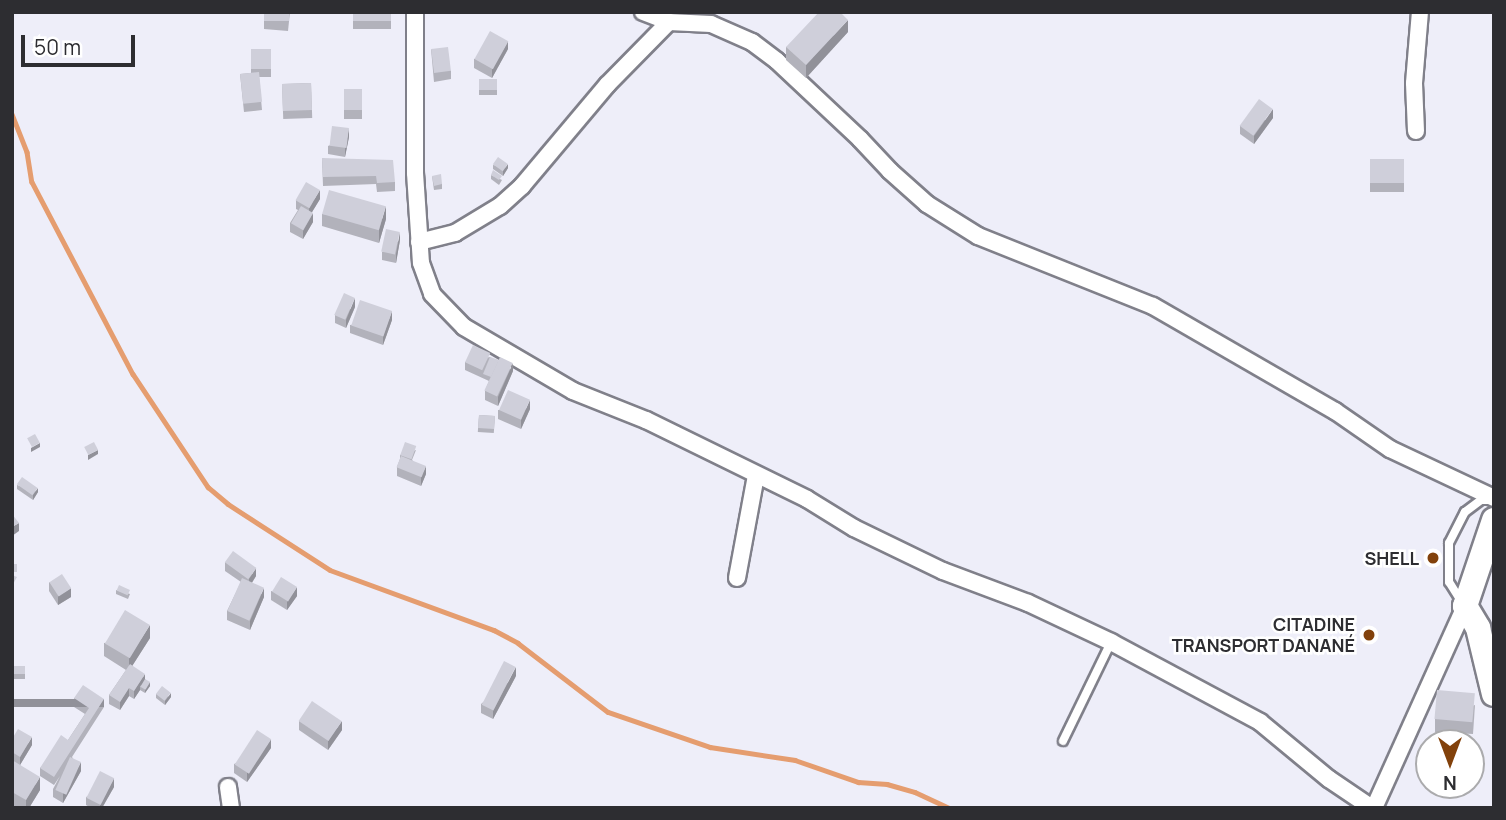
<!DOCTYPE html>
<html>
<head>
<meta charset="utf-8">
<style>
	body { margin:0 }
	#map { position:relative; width:1506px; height:820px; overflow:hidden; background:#eeeef9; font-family:Manrope,sans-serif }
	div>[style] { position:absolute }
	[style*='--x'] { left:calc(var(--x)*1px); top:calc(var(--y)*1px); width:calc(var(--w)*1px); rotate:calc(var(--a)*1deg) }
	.stream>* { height:4.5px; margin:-2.25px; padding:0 2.25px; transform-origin:2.25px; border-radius:2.25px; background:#e59d6f }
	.roads { filter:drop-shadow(2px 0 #80808a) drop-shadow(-2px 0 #80808a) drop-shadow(0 2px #80808a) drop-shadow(0 -2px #80808a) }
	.service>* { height:8px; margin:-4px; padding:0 4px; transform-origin:4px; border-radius:4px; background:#fff }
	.minor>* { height:16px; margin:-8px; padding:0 8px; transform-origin:8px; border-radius:8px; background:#fff }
	.primary>* { height:24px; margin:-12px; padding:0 12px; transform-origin:12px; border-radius:12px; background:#fff }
	.wall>* { inset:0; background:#b2b2bb; transform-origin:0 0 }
	.shaded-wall>* { inset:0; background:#919199; transform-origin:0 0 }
	.building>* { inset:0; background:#cfcfda; transform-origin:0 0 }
	.dots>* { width:19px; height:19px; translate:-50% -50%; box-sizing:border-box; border:4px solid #fff; border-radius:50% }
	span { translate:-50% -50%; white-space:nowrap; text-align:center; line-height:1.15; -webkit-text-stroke:5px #fff; paint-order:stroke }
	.poi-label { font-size:18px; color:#2d2d31; font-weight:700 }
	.right { translate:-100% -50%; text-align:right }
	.frame { position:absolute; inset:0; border:14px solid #2d2d31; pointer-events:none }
	.north { position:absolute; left:1415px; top:729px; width:70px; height:70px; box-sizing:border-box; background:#fff; border:2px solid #ababad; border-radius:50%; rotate:180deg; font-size:19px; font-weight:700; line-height:28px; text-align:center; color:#2d2d31 }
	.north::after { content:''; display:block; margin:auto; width:24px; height:32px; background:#82410b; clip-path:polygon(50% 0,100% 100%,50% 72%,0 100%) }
	.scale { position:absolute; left:21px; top:35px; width:114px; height:32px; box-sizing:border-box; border:4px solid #2d2d31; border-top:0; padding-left:9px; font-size:21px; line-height:24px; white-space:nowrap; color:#2d2d31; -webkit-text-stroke:5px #fff; paint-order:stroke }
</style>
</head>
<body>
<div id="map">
	<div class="stream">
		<i style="--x:12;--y:114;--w:41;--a:68.5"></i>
		<i style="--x:27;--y:152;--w:30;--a:81"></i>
		<i style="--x:32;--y:182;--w:217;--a:62.3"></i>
		<i style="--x:133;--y:374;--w:136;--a:56.4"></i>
		<i style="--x:208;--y:487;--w:26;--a:40"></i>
		<i style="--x:228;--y:504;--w:121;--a:32.9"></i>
		<i style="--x:330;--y:570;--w:175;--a:20.1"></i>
		<i style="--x:494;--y:630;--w:27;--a:28"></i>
		<i style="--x:518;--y:643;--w:113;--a:37.5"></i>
		<i style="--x:608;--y:712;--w:108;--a:18.9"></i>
		<i style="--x:710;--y:747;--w:86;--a:8.7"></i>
		<i style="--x:795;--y:760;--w:67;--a:19.2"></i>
		<i style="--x:858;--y:782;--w:29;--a:4"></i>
		<i style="--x:887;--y:784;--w:29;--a:16"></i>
		<i style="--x:915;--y:792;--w:38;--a:25"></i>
	</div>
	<div class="roads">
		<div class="service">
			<i style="--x:1461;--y:601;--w:22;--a:-122"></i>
			<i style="--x:1449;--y:582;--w:39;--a:-90"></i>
			<i style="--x:1449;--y:543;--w:35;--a:-63"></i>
			<i style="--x:1465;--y:512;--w:20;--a:-37"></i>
			<i style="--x:1481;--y:500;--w:10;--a:0"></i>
			<i style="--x:1063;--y:741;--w:110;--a:-64.1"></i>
		</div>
		<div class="minor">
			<i style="--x:415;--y:12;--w:161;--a:90"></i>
			<i style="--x:415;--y:173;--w:90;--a:86.2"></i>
			<i style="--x:421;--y:263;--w:33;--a:70"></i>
			<i style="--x:432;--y:294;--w:46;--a:45.9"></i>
			<i style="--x:464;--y:327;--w:126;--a:30.4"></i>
			<i style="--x:573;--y:391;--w:79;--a:21.7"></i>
			<i style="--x:646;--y:420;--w:179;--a:26.1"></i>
			<i style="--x:807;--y:499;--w:55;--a:31.7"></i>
			<i style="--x:854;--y:528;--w:99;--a:25.8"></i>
			<i style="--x:943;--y:571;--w:91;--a:20.6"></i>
			<i style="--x:1028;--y:603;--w:92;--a:25.2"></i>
			<i style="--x:1111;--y:642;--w:169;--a:28.2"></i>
			<i style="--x:1260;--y:722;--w:89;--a:39.6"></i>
			<i style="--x:1329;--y:779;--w:52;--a:34"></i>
			<i style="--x:643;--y:12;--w:28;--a:21"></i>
			<i style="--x:1416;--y:131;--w:48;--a:-92.4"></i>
			<i style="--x:1414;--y:83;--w:71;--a:-85.2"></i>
			<i style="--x:419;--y:242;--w:37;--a:-14"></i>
			<i style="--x:455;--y:233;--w:52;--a:-31"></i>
			<i style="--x:500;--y:206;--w:30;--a:-42"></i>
			<i style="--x:522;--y:186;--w:132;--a:-49.9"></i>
			<i style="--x:607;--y:85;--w:88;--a:-45.5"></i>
			<i style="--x:669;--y:22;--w:42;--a:2.7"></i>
			<i style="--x:711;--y:24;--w:45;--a:23.7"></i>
			<i style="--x:752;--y:42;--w:31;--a:37"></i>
			<i style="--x:777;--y:61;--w:114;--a:43.2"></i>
			<i style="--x:860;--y:139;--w:44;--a:46.8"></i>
			<i style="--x:890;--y:171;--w:50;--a:41.7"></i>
			<i style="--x:927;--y:204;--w:60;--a:32.1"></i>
			<i style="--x:978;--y:236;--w:188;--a:21.8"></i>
			<i style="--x:1153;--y:306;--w:210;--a:30"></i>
			<i style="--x:1335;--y:411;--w:67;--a:34.6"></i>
			<i style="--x:1390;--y:449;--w:115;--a:25.2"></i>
			<i style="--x:737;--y:578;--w:105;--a:-79.5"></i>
			<i style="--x:228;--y:787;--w:21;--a:82"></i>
			<i style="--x:1374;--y:808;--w:222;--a:-65.7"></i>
		</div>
		<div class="primary">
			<i style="--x:1494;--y:520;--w:91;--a:108.6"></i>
			<i style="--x:1465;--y:606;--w:26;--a:59"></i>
			<i style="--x:1478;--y:628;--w:68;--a:76.4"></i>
		</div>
	</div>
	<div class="wall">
		<i style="clip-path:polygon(264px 12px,290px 12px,288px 31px,264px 29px)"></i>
		<i style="left:353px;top:12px;width:38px;height:17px"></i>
		<i style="clip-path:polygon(848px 32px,806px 78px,786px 60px,786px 47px)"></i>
		<i style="clip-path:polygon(251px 49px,271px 49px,271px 77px,259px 77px,262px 110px,244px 112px,240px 74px,251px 73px)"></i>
		<i style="clip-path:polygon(431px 49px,451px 71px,451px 79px,434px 82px)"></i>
		<i style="clip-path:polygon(508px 49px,492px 78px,474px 68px,474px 59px)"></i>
		<i style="left:497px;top:79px;width:16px;height:18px;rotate:90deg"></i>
		<i style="left:311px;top:83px;width:35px;height:29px;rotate:88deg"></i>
		<i style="left:344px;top:89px;width:18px;height:30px"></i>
		<i style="clip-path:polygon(1273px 118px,1254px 144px,1240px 134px,1240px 126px)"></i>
		<i style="clip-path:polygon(349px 137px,345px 157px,328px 154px,328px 146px)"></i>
		<i style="clip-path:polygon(322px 158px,395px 182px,395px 191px,377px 192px,376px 184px,323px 186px)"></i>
		<i style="left:1370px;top:159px;width:34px;height:33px"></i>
		<i style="clip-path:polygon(493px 165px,508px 168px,503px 176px,493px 169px)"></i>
		<i style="clip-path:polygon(491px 175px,502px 180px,499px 185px,491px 179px)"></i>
		<i style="clip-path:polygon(432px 176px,442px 184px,442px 189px,434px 190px)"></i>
		<i style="clip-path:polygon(320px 199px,312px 212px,313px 222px,303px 239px,290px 232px,290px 223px,298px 210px,296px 209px,296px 200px)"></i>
		<i style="clip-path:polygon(322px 214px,386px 219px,379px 243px,322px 226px)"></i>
		<i style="clip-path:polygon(400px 240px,396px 263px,382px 260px,382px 252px)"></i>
		<i style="clip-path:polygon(355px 307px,346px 328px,335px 323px,335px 315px)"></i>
		<i style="clip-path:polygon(392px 320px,383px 345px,350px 333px,350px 325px)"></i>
		<i style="clip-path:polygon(490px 357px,513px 371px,498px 406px,485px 400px,485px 391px,489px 381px,465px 370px,465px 362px)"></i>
		<i style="clip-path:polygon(530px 409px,521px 429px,498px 419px,498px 410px)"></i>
		<i style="left:479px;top:415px;width:16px;height:17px;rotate:4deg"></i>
		<i style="clip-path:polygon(416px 450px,412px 460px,426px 474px,421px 486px,397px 476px,397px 467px,400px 459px,400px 455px)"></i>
		<i style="clip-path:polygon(17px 485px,38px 492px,33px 500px,17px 489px)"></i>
		<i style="clip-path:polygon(225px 562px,256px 576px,252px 583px,264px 597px,250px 630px,227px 620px,227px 611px,241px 582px,225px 571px)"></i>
		<i style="clip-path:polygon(49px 582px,71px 597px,58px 605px,49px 591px)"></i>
		<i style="clip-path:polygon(116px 590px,130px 594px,128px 599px,116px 594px)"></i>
		<i style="clip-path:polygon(271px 591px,297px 596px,287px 610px,271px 600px)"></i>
		<i style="clip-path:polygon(150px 638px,132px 666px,145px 679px,150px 686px,145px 693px,140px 690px,134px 699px,129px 696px,120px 710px,109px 704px,109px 695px,126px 670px,104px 656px,104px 643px)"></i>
		<i style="left:12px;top:666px;width:13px;height:13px"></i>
		<i style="clip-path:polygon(516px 676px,493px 719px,481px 713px,481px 704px)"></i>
		<i style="clip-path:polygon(156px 694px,171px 697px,165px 705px,156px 698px)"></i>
		<i style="clip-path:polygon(74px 698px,104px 707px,72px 757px,81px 771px,63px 803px,53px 797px,53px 789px,60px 776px,54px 785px,40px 776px,40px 768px,68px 740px,85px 714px,74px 707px)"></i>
		<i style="clip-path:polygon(1475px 705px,1473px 734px,1435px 732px,1435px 719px)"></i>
		<i style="clip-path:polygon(299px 721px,342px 730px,328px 750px,299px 730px)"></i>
		<i style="clip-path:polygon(12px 739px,32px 745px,20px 765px,40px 790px,29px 808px,17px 808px,12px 805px)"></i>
		<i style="clip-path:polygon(271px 748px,247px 782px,234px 773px,234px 764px)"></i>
		<i style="clip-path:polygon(114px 787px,102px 808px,91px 808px,86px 805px,86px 797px)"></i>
	</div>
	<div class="shaded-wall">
		<i style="clip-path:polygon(848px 20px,848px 32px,806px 78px,806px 65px)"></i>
		<i style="clip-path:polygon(508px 41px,508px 49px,492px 78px,492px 69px)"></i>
		<i style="clip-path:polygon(1273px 109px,1273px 118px,1254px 144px,1254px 136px)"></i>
		<i style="clip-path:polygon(349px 128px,349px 137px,345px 157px,345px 149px)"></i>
		<i style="clip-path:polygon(508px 164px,508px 168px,503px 176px,503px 171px)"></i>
		<i style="clip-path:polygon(320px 190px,320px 199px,309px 217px,309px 208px)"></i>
		<i style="clip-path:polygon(386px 206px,386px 219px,379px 243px,379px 230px)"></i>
		<i style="clip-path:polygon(313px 213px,313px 222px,303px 239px,303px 231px)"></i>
		<i style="clip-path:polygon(400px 232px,400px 240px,396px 263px,396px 254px)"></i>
		<i style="clip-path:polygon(355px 298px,355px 307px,346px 328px,346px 320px)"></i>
		<i style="clip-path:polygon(392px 311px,392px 320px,383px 345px,383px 336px)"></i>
		<i style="clip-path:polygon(513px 363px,513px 371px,498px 406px,498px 397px)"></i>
		<i style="clip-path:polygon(530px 400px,530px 409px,521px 429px,521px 420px)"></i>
		<i style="clip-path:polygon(40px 443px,40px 447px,31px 452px,31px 448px)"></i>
		<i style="clip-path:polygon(98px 450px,98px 454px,88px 460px,88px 455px)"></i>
		<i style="clip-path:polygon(426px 466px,426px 474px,421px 486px,421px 477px)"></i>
		<i style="clip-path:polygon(38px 488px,38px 492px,33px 500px,33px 495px)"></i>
		<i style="clip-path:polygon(19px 523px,19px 531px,12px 536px,12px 527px)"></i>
		<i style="clip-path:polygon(256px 568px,256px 576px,249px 587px,249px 579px)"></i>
		<i style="clip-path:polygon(297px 587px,297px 596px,287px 610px,287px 602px)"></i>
		<i style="clip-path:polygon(71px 588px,71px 597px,58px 605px,58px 596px)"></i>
		<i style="clip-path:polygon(264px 588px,264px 597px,250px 630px,250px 621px)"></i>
		<i style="clip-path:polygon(150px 625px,150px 638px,129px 671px,129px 658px)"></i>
		<i style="clip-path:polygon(516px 667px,516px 676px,493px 719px,493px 711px)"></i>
		<i style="clip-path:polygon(145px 674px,145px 683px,140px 686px,140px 690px,134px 699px,134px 691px)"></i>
		<i style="clip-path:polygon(150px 682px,150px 686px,145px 693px,145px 689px)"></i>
		<i style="clip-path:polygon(129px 688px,129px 696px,120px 710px,120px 702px)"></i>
		<i style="clip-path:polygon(171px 693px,171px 697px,165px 705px,165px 701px)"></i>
		<i style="left:104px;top:699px;width:8px;height:93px;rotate:90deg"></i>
		<i style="clip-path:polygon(342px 721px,342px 730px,328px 750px,328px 741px)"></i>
		<i style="clip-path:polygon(32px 737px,32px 745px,20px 765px,20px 757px)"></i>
		<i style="clip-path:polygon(271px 739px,271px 748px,247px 782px,247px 773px)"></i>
		<i style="clip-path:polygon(81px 762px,81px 771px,63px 803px,63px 794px)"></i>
		<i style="clip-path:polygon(40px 777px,40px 790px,29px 808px,26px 808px,26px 800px)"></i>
		<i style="clip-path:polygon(114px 778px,114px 787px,102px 808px,100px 808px,100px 804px)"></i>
	</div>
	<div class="building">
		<i style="left:264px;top:12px;width:25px;height:9px"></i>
		<i style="left:353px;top:12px;width:38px;height:9px"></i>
		<i style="clip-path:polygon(819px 12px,840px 12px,848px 20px,806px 65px,786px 47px)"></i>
		<i style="left:490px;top:31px;width:21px;height:32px;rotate:29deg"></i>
		<i style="left:448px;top:47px;width:24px;height:17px;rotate:83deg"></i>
		<i style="left:251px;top:49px;width:20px;height:20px"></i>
		<i style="left:259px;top:72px;width:30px;height:19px;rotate:84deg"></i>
		<i style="left:497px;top:79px;width:11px;height:18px;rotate:90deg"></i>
		<i style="left:311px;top:83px;width:27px;height:29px;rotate:88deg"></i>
		<i style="left:344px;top:89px;width:18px;height:21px"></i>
		<i style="left:1259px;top:99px;width:17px;height:33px;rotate:36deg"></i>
		<i style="left:332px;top:126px;width:17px;height:20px;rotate:7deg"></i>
		<i style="left:498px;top:157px;width:12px;height:9px;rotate:35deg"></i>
		<i style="clip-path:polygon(322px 158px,393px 160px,395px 182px,377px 183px,376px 176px,323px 177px)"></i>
		<i style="left:1370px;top:159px;width:34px;height:24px"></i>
		<i style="clip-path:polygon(493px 170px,502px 176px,499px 180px,491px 175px)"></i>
		<i style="clip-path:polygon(441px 174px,442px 184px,434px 186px,432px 176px)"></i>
		<i style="left:306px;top:182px;width:16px;height:21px;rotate:30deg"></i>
		<i style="left:329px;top:190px;width:59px;height:25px;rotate:16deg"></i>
		<i style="left:301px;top:206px;width:14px;height:20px;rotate:30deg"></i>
		<i style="left:386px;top:229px;width:14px;height:23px;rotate:12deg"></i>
		<i style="left:344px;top:293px;width:12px;height:24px;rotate:24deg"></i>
		<i style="left:360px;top:300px;width:34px;height:27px;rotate:19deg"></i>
		<i style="left:473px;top:345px;width:19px;height:19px;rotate:25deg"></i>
		<i style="clip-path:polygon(490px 357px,499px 360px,491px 377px,483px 374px)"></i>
		<i style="left:500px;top:357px;width:14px;height:37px;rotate:25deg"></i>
		<i style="left:508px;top:390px;width:24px;height:22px;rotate:24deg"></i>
		<i style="left:479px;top:415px;width:16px;height:13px;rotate:4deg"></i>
		<i style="left:35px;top:434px;width:10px;height:9px;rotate:61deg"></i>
		<i style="left:94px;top:442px;width:9px;height:11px;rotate:63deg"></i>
		<i style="left:405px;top:442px;width:12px;height:14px;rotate:20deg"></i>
		<i style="left:401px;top:456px;width:27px;height:12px;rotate:22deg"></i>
		<i style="left:22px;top:477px;width:19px;height:9px;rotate:35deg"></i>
		<i style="clip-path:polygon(12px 514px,19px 523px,12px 527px)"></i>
		<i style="left:233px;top:551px;width:29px;height:14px;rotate:36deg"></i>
		<i style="left:12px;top:564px;width:5px;height:8px"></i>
		<i style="left:62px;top:574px;width:17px;height:15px;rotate:57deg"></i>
		<i style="clip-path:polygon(12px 575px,17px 577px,12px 586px)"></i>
		<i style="left:281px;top:577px;width:19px;height:17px;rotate:32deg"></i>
		<i style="left:242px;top:578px;width:24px;height:36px;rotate:24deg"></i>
		<i style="left:119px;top:585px;width:12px;height:6px;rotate:24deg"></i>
		<i style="left:125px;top:610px;width:29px;height:39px;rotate:31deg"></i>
		<i style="left:504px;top:661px;width:13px;height:49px;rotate:27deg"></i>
		<i style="clip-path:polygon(130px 664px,145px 674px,134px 691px,129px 688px,120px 702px,109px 695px)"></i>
		<i style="left:12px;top:666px;width:13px;height:8px"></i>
		<i style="left:145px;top:679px;width:6px;height:9px;rotate:31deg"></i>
		<i style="clip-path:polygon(83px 685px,104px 699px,54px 777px,40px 768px,61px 735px,68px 740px,89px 708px,74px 698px)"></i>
		<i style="left:162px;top:686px;width:11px;height:10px;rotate:38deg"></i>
		<i style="left:1437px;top:690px;width:38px;height:29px;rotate:5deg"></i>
		<i style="left:312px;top:701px;width:36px;height:24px;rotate:34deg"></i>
		<i style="clip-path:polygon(18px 729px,32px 737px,20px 757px,12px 752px,12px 739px)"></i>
		<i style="left:257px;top:730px;width:17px;height:41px;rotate:33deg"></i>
		<i style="left:70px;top:757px;width:12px;height:36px;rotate:24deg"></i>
		<i style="clip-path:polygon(12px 760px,40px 777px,26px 800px,12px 792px)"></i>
		<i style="left:100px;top:771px;width:16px;height:30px;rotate:27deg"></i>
	</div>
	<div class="dots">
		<i style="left:1433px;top:558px;background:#82410b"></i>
		<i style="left:1369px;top:635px;background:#82410b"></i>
	</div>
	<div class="poi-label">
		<span class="right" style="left:1419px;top:558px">SHELL</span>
		<span class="right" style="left:1355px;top:635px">CITADINE<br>TRANSPORT DANANÉ</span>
	</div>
	<div class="frame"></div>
	<div class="north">N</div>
	<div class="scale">50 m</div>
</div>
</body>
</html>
